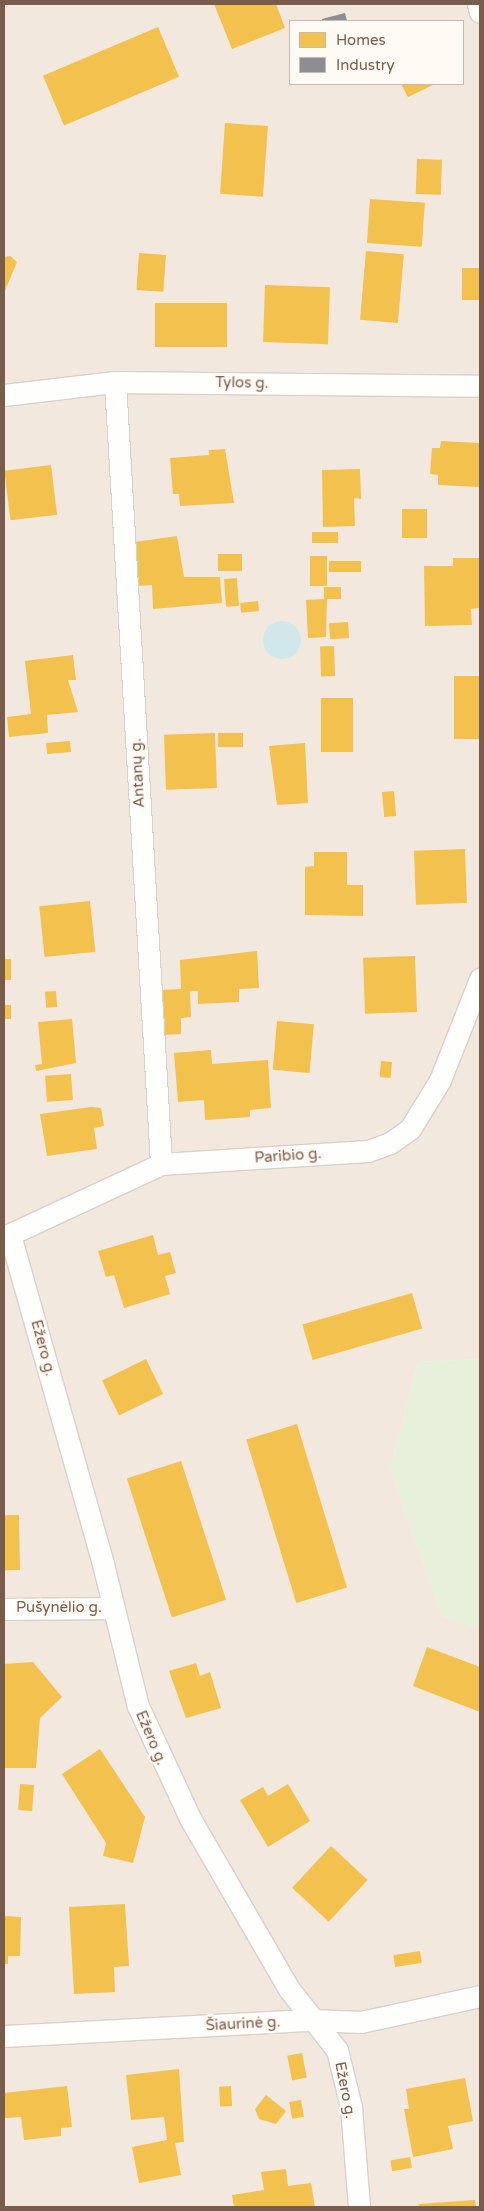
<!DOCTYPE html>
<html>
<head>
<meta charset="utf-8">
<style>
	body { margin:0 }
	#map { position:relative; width:484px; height:2211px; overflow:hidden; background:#f9f5f0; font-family:"Varela Round",sans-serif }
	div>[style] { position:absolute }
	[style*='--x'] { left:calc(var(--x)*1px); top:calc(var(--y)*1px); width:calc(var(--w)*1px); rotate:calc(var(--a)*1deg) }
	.residential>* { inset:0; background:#f2e8de }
	.green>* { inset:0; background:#e7f0db }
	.water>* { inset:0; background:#d0e8ea }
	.round { border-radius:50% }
	.homes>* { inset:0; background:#f2c14e; transform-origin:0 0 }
	.industry>* { inset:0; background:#8d8d92 }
	.roads { filter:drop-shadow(1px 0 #d7d1cb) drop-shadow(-1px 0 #d7d1cb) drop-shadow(0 1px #d7d1cb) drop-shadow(0 -1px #d7d1cb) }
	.minor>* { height:21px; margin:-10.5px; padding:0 10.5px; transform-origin:10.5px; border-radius:10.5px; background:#fefefd }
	span { translate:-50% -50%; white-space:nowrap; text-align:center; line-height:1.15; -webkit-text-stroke:5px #fffaf3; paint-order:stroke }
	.street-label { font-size:15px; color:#7a5c4d }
	.frame { position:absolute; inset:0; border:5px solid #7a5c4d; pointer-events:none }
	.legend { position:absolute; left:289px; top:20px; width:175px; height:65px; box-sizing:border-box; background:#fffaf3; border:1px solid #cabbb1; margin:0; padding:6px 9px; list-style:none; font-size:15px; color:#7a5c4d }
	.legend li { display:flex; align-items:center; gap:10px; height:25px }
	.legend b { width:25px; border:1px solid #cabbb1 }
</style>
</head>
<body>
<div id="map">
	<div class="residential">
		<i style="clip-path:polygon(evenodd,4px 4px,480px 4px,480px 1359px,418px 1362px,390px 1469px,442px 1616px,480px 1628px,480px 2207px,4px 2207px,4px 4px,290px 21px,463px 21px,463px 84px,290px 84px,290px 21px)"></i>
	</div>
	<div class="green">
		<i style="clip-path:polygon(480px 1359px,480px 1628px,442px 1616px,390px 1469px,418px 1362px)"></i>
	</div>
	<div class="water">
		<i class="round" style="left:263px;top:621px;width:38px;height:38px"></i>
	</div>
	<div class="homes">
		<i style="clip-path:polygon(214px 4px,276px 4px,285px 28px,232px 49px)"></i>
		<i style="left:158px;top:27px;width:54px;height:125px;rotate:67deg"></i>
		<i style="clip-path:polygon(401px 84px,435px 84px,408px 97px)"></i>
		<i style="left:225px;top:123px;width:43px;height:71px;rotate:4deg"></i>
		<i style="left:417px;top:159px;width:25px;height:35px;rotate:2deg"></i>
		<i style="left:370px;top:199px;width:55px;height:44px;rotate:4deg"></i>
		<i style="left:366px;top:251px;width:38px;height:69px;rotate:5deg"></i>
		<i style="left:139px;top:253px;width:27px;height:37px;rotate:4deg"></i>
		<i style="clip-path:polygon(10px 256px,17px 262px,4px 293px,4px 257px)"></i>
		<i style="left:462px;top:268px;width:18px;height:32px"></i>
		<i style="left:265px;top:285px;width:65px;height:57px;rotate:2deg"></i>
		<i style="left:155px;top:303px;width:72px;height:44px"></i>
		<i style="clip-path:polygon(441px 441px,480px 443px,480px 487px,438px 485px,438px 475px,430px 474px,432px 448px,440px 448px)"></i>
		<i style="clip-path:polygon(225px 449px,234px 503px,180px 506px,179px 494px,173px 494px,170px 458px,209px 455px,209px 450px)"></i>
		<i style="left:51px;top:465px;width:50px;height:47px;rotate:83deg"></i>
		<i style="clip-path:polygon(360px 469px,361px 499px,354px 498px,355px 526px,323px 527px,322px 470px)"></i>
		<i style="left:402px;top:509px;width:25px;height:29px"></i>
		<i style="left:312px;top:532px;width:26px;height:11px"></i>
		<i style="clip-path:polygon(177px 536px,184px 577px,220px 577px,222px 603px,153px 609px,152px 585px,138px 586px,135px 542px)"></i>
		<i style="left:218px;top:554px;width:24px;height:17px"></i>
		<i style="left:327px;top:556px;width:30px;height:17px;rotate:90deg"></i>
		<i style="clip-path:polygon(453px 558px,480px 558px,480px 608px,471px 609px,472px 625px,425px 626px,424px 566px,453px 566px)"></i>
		<i style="left:361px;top:561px;width:11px;height:32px;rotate:90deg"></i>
		<i style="left:237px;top:578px;width:28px;height:13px;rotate:86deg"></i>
		<i style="clip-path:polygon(324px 587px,341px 587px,341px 599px,327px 599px,326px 637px,308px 638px,306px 600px,324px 599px)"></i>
		<i style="left:258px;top:601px;width:10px;height:18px;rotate:84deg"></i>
		<i style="left:348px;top:622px;width:16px;height:19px;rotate:86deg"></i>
		<i style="left:334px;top:646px;width:30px;height:14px;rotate:88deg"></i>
		<i style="clip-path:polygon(73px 655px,76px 680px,68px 680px,78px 712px,47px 715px,48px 733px,9px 737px,7px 717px,31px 714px,25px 661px)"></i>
		<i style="left:454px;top:676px;width:26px;height:63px"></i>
		<i style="left:321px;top:698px;width:32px;height:54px"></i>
		<i style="left:215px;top:733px;width:55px;height:51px;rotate:88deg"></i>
		<i style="left:243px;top:733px;width:14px;height:25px;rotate:90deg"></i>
		<i style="left:70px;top:741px;width:11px;height:24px;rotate:85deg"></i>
		<i style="clip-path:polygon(305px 743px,308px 803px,277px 805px,269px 746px)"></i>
		<i style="left:394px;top:791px;width:25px;height:12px;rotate:85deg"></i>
		<i style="left:465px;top:849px;width:54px;height:51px;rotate:88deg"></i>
		<i style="clip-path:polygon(314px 852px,347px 852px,347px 885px,363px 885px,363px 916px,305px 915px,305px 867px,314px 866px)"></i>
		<i style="left:90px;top:901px;width:51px;height:51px;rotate:84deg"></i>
		<i style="clip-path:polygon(257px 951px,259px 988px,239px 989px,239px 1002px,198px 1004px,198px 991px,190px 991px,191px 1017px,181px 1018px,181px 1034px,163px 1035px,161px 990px,181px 989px,180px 960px)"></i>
		<i style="left:415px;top:956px;width:56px;height:52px;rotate:88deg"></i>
		<i style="left:4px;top:959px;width:7px;height:21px"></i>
		<i style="left:56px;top:991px;width:16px;height:11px;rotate:86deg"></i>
		<i style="left:4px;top:1005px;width:7px;height:14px"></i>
		<i style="clip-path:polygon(72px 1019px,76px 1063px,36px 1071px,35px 1065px,42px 1064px,38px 1022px)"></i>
		<i style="left:277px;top:1021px;width:37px;height:49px;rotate:5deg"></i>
		<i style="clip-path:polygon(211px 1050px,212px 1064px,268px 1060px,271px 1108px,250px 1110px,250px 1117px,205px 1120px,204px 1100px,178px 1102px,174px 1053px)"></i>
		<i style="left:381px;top:1061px;width:11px;height:16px;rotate:5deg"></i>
		<i style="left:71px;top:1074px;width:26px;height:26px;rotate:86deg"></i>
		<i style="clip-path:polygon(91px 1107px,101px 1108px,104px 1126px,94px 1128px,97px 1149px,47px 1156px,40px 1114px)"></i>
		<i style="clip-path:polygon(153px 1235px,158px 1255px,170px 1252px,176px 1273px,165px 1276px,170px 1294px,124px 1308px,114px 1275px,106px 1277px,98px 1251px)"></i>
		<i style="left:412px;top:1293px;width:37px;height:114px;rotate:74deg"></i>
		<i style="left:146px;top:1359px;width:39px;height:49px;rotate:64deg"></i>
		<i style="left:297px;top:1424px;width:171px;height:53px;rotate:73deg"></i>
		<i style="left:181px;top:1461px;width:146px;height:57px;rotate:72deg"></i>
		<i style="left:19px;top:1515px;width:55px;height:15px;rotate:89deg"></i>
		<i style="clip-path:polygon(427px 1647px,480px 1667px,480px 1712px,413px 1686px)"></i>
		<i style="clip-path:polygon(33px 1662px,62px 1697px,40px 1718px,36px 1768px,4px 1768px,4px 1664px)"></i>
		<i style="clip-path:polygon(196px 1663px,200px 1676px,210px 1672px,221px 1708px,186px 1718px,169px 1671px)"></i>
		<i style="clip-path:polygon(100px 1749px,145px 1817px,133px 1863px,103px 1856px,106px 1843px,62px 1774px)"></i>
		<i style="left:20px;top:1784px;width:14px;height:26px;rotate:4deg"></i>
		<i style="clip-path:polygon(288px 1784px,310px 1821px,268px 1847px,240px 1800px,263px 1787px,268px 1796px)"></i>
		<i style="left:331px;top:1846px;width:50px;height:57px;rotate:43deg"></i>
		<i style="clip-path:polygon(125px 1904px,129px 1966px,114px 1967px,115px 1992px,74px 1994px,69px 1907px)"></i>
		<i style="clip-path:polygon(4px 1916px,21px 1917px,20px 1956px,8px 1956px,8px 1964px,4px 1964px)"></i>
		<i style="left:420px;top:1951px;width:12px;height:27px;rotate:81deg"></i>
		<i style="left:302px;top:2053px;width:25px;height:15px;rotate:79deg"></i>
		<i style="clip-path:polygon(179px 2069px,184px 2142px,175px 2143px,181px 2175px,139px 2183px,132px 2147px,167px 2140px,164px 2117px,131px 2120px,126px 2075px)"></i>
		<i style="clip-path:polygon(465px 2078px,473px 2121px,448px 2126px,453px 2149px,413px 2157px,404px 2109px,409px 2109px,406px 2089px)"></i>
		<i style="clip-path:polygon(67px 2086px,72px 2127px,61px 2128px,61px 2136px,24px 2140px,21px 2117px,5px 2118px,4px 2093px)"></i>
		<i style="left:231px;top:2086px;width:20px;height:12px;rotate:87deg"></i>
		<i style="clip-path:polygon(266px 2095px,286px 2111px,276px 2124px,259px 2119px,255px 2109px)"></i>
		<i style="left:301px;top:2100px;width:17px;height:12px;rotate:80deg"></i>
		<i style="left:410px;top:2157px;width:11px;height:20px;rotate:80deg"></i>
		<i style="clip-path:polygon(286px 2169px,288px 2186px,311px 2183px,315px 2207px,234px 2207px,232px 2195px,264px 2190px,261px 2172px)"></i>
		<i style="clip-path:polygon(475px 2200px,476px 2207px,419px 2207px,419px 2204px)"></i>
	</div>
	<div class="industry">
		<i style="clip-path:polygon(345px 13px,347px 21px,322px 21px,322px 19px)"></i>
	</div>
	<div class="roads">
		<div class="minor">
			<i style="--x:478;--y:4;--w:8;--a:76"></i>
			<i style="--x:115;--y:382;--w:783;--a:86.63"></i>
			<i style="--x:4;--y:395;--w:112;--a:-6.7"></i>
			<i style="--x:115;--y:382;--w:365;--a:0.6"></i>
			<i style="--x:10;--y:1235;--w:342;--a:74.2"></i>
			<i style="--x:103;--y:1564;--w:146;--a:76.2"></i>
			<i style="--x:138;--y:1706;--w:126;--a:65.1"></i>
			<i style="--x:191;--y:1820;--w:195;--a:59.9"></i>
			<i style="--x:289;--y:1989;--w:78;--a:51.8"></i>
			<i style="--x:337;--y:2050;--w:59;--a:76.2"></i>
			<i style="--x:351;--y:2107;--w:100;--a:85.4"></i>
			<i style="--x:4;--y:1237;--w:173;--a:-24.9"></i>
			<i style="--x:161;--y:1164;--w:207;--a:-3.6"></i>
			<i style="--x:368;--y:1151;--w:23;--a:-20"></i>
			<i style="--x:390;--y:1143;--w:24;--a:-35"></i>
			<i style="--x:410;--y:1129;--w:57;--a:-58.5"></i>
			<i style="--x:440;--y:1080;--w:109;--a:-68.4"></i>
			<i style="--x:4;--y:1609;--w:110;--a:-0.5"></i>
			<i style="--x:4;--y:2036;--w:309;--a:-3"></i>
			<i style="--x:313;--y:2020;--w:48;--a:2.4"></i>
			<i style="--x:361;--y:2022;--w:122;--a:-12.3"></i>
		</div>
	</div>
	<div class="street-label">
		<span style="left:242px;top:383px;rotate:1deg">Tylos g.</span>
		<span style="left:138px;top:773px;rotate:-93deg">Antanų g.</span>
		<span style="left:288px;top:1156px;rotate:-4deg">Paribio g.</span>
		<span style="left:43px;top:1348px;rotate:75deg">Ežero g.</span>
		<span style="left:59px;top:1608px">Pušynėlio g.</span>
		<span style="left:151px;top:1738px;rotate:67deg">Ežero g.</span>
		<span style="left:243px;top:2024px;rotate:-3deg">Šiaurinė g.</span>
		<span style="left:345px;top:2090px;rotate:79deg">Ežero g.</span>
	</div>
	<div class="frame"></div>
	<ul class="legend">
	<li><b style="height:14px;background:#f2c14e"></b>Homes</li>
	<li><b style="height:14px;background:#8d8d92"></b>Industry</li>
	</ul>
</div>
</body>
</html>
